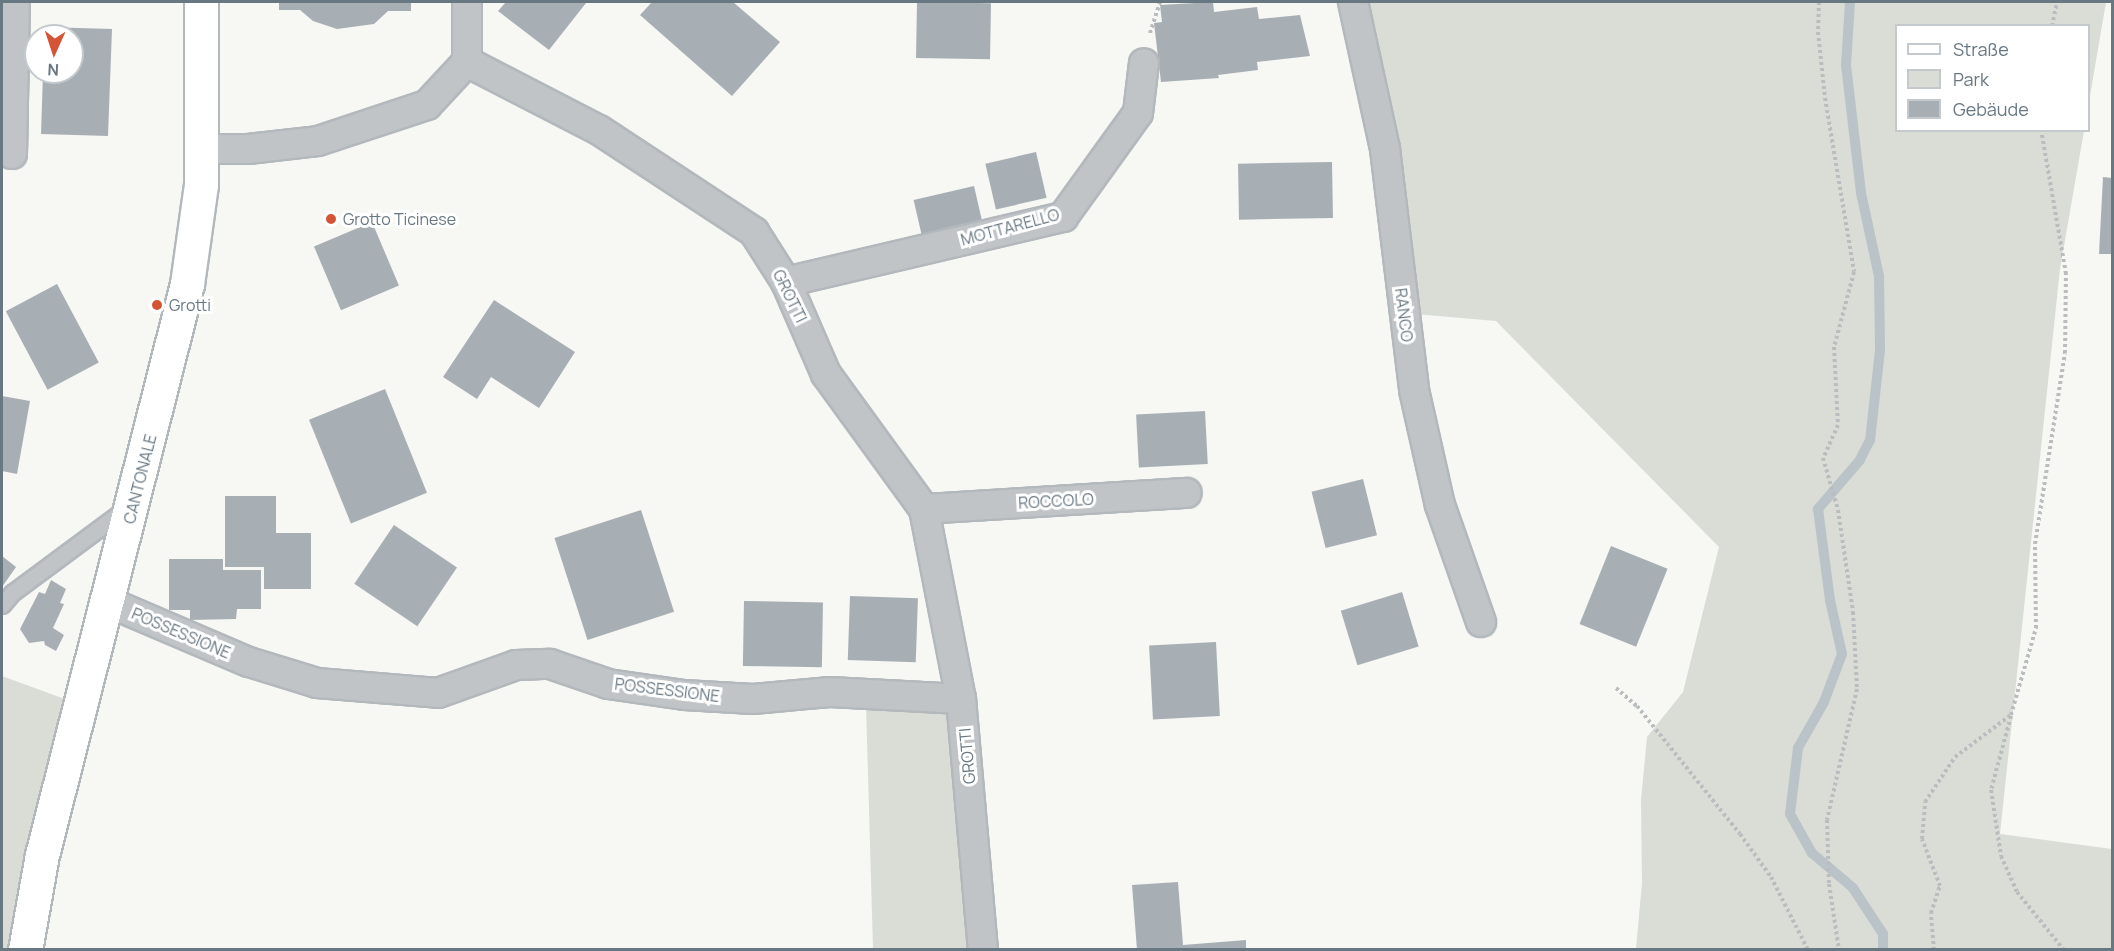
<!DOCTYPE html>
<html>
<head>
<meta charset="utf-8">
<style>
	body { margin:0 }
	#map { position:relative; width:2114px; height:951px; overflow:hidden; background:#f7f7f4; font-family:Manrope,sans-serif }
	div>[style] { position:absolute }
	[style*='--x'] { left:calc(var(--x)*1px); top:calc(var(--y)*1px); width:calc(var(--w)*1px); rotate:calc(var(--a)*1deg) }
	.green>* { inset:0; background:#d9ddd5 }
	.stream>* { height:10px; margin:-5px; padding:0 5px; transform-origin:5px; border-radius:5px; background:#bac4c8 }
	.building>* { inset:0; background:#a8afb4; transform-origin:0 0 }
	.path>* { height:4px; margin-top:-2px; transform-origin:0; background:repeating-linear-gradient(90deg,#babdbf 0 3px,transparent 0 6px) }
	.roads { filter:drop-shadow(2px 0 #b3b8bc) drop-shadow(-2px 0 #b3b8bc) drop-shadow(0 2px #b3b8bc) drop-shadow(0 -2px #b3b8bc) }
	.lane>* { height:15px; margin:-7.5px; padding:0 7.5px; transform-origin:7.5px; border-radius:7.5px; background:#c0c4c7 }
	.street>* { height:28px; margin:-14px; padding:0 14px; transform-origin:14px; border-radius:14px; background:#c0c4c7 }
	.secondary>* { height:33px; margin:-16.5px; padding:0 16.5px; transform-origin:16.5px; border-radius:16.5px; background:#fff }
	.dots>* { width:16px; height:16px; translate:-50% -50%; box-sizing:border-box; border:3px solid #fff; border-radius:50% }
	span { translate:-50% -50%; white-space:nowrap; text-align:center; line-height:1.15; -webkit-text-stroke:6px #fff; paint-order:stroke }
	.poi-label { font-size:16px; color:#687883 }
	.left { translate:0 -50%; text-align:left }
	.street-label { font-size:16px; color:#687883 }
	.frame { position:absolute; inset:0; border:3px solid #687883; pointer-events:none }
	.legend { position:absolute; left:1895px; top:24px; width:195px; height:108px; box-sizing:border-box; background:#fff; border:2px solid #c3c9cd; margin:0; padding:8px 10px; list-style:none; font-size:18px; color:#687883 }
	.legend li { display:flex; align-items:center; gap:12px; height:30px }
	.legend b { width:30px; border:2px solid #c3c9cd }
	.north { position:absolute; left:24px; top:24px; width:60px; height:60px; box-sizing:border-box; background:#fff; border:2px solid #c3c9cd; border-radius:50%; rotate:183deg; font-size:16px; font-weight:700; line-height:24px; text-align:center; color:#687883 }
	.north::after { content:''; display:block; margin:auto; width:21px; height:27px; background:#d55436; clip-path:polygon(50% 0,100% 100%,50% 72%,0 100%) }
</style>
</head>
<body>
<div id="map">
	<div class="green">
		<i style="clip-path:polygon(1353px 2px,2106px 2px,2089px 102px,2088px 26px,1896px 26px,1896px 130px,2084px 131px,2060px 269px,2000px 834px,2112px 849px,2112px 949px,1636px 949px,1642px 883px,1641px 800px,1647px 737px,1683px 692px,1719px 547px,1496px 321px,1403px 313px)"></i>
		<i style="clip-path:polygon(2px 676px,81px 705px,25px 949px,2px 949px)"></i>
		<i style="clip-path:polygon(959px 696px,985px 949px,873px 949px,866px 704px)"></i>
	</div>
	<div class="stream">
		<i style="--x:1850;--y:2;--w:63;--a:93.6"></i>
		<i style="--x:1846;--y:65;--w:129;--a:83.3"></i>
		<i style="--x:1861;--y:193;--w:85;--a:77.8"></i>
		<i style="--x:1879;--y:276;--w:74;--a:89.2"></i>
		<i style="--x:1880;--y:350;--w:91;--a:96.3"></i>
		<i style="--x:1870;--y:440;--w:22;--a:117"></i>
		<i style="--x:1860;--y:460;--w:65;--a:130.6"></i>
		<i style="--x:1818;--y:509;--w:92;--a:82.5"></i>
		<i style="--x:1830;--y:600;--w:55;--a:77.5"></i>
		<i style="--x:1842;--y:654;--w:51;--a:110.6"></i>
		<i style="--x:1824;--y:702;--w:53;--a:119.5"></i>
		<i style="--x:1798;--y:748;--w:66;--a:96.9"></i>
		<i style="--x:1790;--y:814;--w:45;--a:60.6"></i>
		<i style="--x:1812;--y:853;--w:54;--a:40.5"></i>
		<i style="--x:1853;--y:888;--w:55;--a:56.9"></i>
		<i style="--x:1883;--y:934;--w:16;--a:90"></i>
	</div>
	<div class="building">
		<i style="clip-path:polygon(279px 2px,411px 2px,411px 11px,388px 11px,374px 24px,337px 29px,313px 21px,300px 10px,279px 10px)"></i>
		<i style="clip-path:polygon(506px 2px,585px 2px,586px 3px,549px 50px,498px 11px)"></i>
		<i style="clip-path:polygon(652px 2px,733px 2px,780px 42px,732px 96px,640px 15px)"></i>
		<i style="left:917px;top:2px;width:74px;height:56px;rotate:1deg"></i>
		<i style="clip-path:polygon(1213px 2px,1214px 12px,1257px 7px,1259px 19px,1300px 15px,1310px 56px,1257px 62px,1258px 70px,1218px 75px,1219px 78px,1161px 82px,1154px 23px,1162px 22px,1160px 5px)"></i>
		<i style="clip-path:polygon(45px 27px,112px 29px,108px 136px,41px 134px,43px 72px,72px 72px,72px 36px,44px 36px)"></i>
		<i style="left:1036px;top:152px;width:47px;height:52px;rotate:77deg"></i>
		<i style="left:1332px;top:162px;width:56px;height:94px;rotate:89deg"></i>
		<i style="clip-path:polygon(2103px 177px,2112px 178px,2112px 254px,2099px 254px)"></i>
		<i style="left:974px;top:186px;width:46px;height:62px;rotate:77deg"></i>
		<i style="left:372px;top:222px;width:69px;height:63px;rotate:67deg"></i>
		<i style="left:57px;top:284px;width:89px;height:58px;rotate:62deg"></i>
		<i style="clip-path:polygon(494px 300px,575px 352px,539px 408px,491px 377px,477px 399px,443px 377px)"></i>
		<i style="left:385px;top:389px;width:112px;height:82px;rotate:68deg"></i>
		<i style="clip-path:polygon(2px 396px,30px 401px,17px 474px,2px 471px)"></i>
		<i style="left:1205px;top:411px;width:53px;height:69px;rotate:87deg"></i>
		<i style="left:1363px;top:479px;width:58px;height:53px;rotate:76deg"></i>
		<i style="clip-path:polygon(225px 496px,276px 496px,276px 533px,311px 533px,311px 589px,264px 589px,264px 567px,225px 567px)"></i>
		<i style="left:641px;top:510px;width:107px;height:91px;rotate:72deg"></i>
		<i style="left:394px;top:525px;width:76px;height:71px;rotate:34deg"></i>
		<i style="left:1611px;top:546px;width:61px;height:84px;rotate:22deg"></i>
		<i style="clip-path:polygon(2px 556px,16px 567px,2px 587px)"></i>
		<i style="clip-path:polygon(169px 559px,223px 559px,223px 570px,261px 570px,261px 609px,237px 609px,236px 619px,190px 620px,190px 610px,169px 610px)"></i>
		<i style="clip-path:polygon(51px 580px,66px 589px,60px 603px,64px 604px,53px 628px,64px 635px,56px 651px,45px 645px,44px 641px,29px 643px,20px 629px,39px 592px,45px 594px)"></i>
		<i style="left:1402px;top:592px;width:57px;height:64px;rotate:73deg"></i>
		<i style="left:850px;top:596px;width:68px;height:64px;rotate:2deg"></i>
		<i style="left:744px;top:601px;width:79px;height:65px;rotate:1deg"></i>
		<i style="left:1216px;top:642px;width:74px;height:67px;rotate:87deg"></i>
		<i style="clip-path:polygon(1178px 882px,1183px 945px,1246px 940px,1246px 950px,1137px 950px,1132px 885px)"></i>
	</div>
	<div class="path">
		<i style="--x:1819;--y:2;--w:30;--a:92"></i>
		<i style="--x:1818;--y:32;--w:66;--a:83.9"></i>
		<i style="--x:1825;--y:98;--w:176;--a:80.5"></i>
		<i style="--x:1854;--y:272;--w:78;--a:104.9"></i>
		<i style="--x:1834;--y:347;--w:78;--a:87.1"></i>
		<i style="--x:1838;--y:425;--w:36;--a:114"></i>
		<i style="--x:1823;--y:458;--w:54;--a:73.9"></i>
		<i style="--x:1838;--y:510;--w:103;--a:81.6"></i>
		<i style="--x:1853;--y:612;--w:77;--a:87"></i>
		<i style="--x:1857;--y:689;--w:134;--a:102.9"></i>
		<i style="--x:1827;--y:820;--w:64;--a:88.2"></i>
		<i style="--x:1829;--y:884;--w:67;--a:81.4"></i>
		<i style="--x:2052;--y:26;--w:25;--a:-78"></i>
		<i style="--x:1150;--y:33;--w:33;--a:-72"></i>
		<i style="--x:1616;--y:688;--w:28;--a:41"></i>
		<i style="--x:1637;--y:706;--w:164;--a:51.2"></i>
		<i style="--x:1740;--y:834;--w:53;--a:54.2"></i>
		<i style="--x:1771;--y:877;--w:82;--a:63.1"></i>
		<i style="--x:2011;--y:716;--w:77;--a:105.1"></i>
		<i style="--x:1991;--y:790;--w:67;--a:81.4"></i>
		<i style="--x:2001;--y:856;--w:39;--a:66"></i>
		<i style="--x:2017;--y:892;--w:75;--a:51"></i>
		<i style="--x:1934;--y:950;--w:37;--a:-95"></i>
		<i style="--x:1931;--y:913;--w:28;--a:-72"></i>
		<i style="--x:1940;--y:886;--w:50;--a:-111"></i>
		<i style="--x:1922;--y:839;--w:37;--a:-85"></i>
		<i style="--x:1925;--y:802;--w:54;--a:-56.3"></i>
		<i style="--x:1955;--y:757;--w:70;--a:-36.9"></i>
		<i style="--x:2011;--y:715;--w:91;--a:-74"></i>
		<i style="--x:2036;--y:628;--w:84;--a:-90.7"></i>
		<i style="--x:2035;--y:544;--w:193;--a:-81.1"></i>
		<i style="--x:2065;--y:353;--w:79;--a:-89.3"></i>
		<i style="--x:2066;--y:274;--w:146;--a:-99.8"></i>
	</div>
	<div class="roads">
		<div class="lane">
			<i style="--x:2;--y:605;--w:16;--a:-50"></i>
			<i style="--x:12;--y:593;--w:141;--a:-36.6"></i>
		</div>
		<div class="street">
			<i style="--x:1353;--y:2;--w:150;--a:77.7"></i>
			<i style="--x:1385;--y:149;--w:243;--a:83.1"></i>
			<i style="--x:1414;--y:390;--w:118;--a:77.3"></i>
			<i style="--x:1440;--y:505;--w:124;--a:70.7"></i>
			<i style="--x:467;--y:62;--w:60;--a:-90"></i>
			<i style="--x:201;--y:149;--w:47;--a:0"></i>
			<i style="--x:248;--y:149;--w:70;--a:-6.5"></i>
			<i style="--x:318;--y:141;--w:115;--a:-18.3"></i>
			<i style="--x:427;--y:105;--w:59;--a:-47.1"></i>
			<i style="--x:467;--y:62;--w:148;--a:27.3"></i>
			<i style="--x:599;--y:130;--w:186;--a:33.3"></i>
			<i style="--x:754;--y:232;--w:59;--a:57.4"></i>
			<i style="--x:786;--y:282;--w:100;--a:66.5"></i>
			<i style="--x:826;--y:374;--w:167;--a:54"></i>
			<i style="--x:924;--y:509;--w:194;--a:79"></i>
			<i style="--x:961;--y:699;--w:252;--a:85"></i>
			<i style="--x:12;--y:154;--w:152;--a:-88.9"></i>
			<i style="--x:786;--y:282;--w:285;--a:-13.2"></i>
			<i style="--x:1063;--y:217;--w:128;--a:-54.2"></i>
			<i style="--x:1138;--y:113;--w:50;--a:-83.2"></i>
			<i style="--x:924;--y:509;--w:263;--a:-3.5"></i>
			<i style="--x:108;--y:602;--w:153;--a:23.1"></i>
			<i style="--x:249;--y:662;--w:71;--a:17.2"></i>
			<i style="--x:317;--y:683;--w:121;--a:4.7"></i>
			<i style="--x:438;--y:693;--w:83;--a:-19.7"></i>
			<i style="--x:516;--y:665;--w:34;--a:-2"></i>
			<i style="--x:550;--y:664;--w:61;--a:19"></i>
			<i style="--x:608;--y:684;--w:77;--a:8.2"></i>
			<i style="--x:684;--y:695;--w:69;--a:3.3"></i>
			<i style="--x:753;--y:699;--w:77;--a:-5.2"></i>
			<i style="--x:830;--y:692;--w:131;--a:3.1"></i>
		</div>
		<div class="secondary">
			<i style="--x:25;--y:950;--w:97;--a:-79.9"></i>
			<i style="--x:42;--y:855;--w:589;--a:-75.75"></i>
			<i style="--x:187;--y:284;--w:101;--a:-82"></i>
			<i style="--x:201;--y:184;--w:182;--a:-90"></i>
		</div>
	</div>
	<div class="dots">
		<i style="left:331px;top:219px;background:#d55436"></i>
		<i style="left:157px;top:305px;background:#d55436"></i>
	</div>
	<div class="poi-label">
		<span class="left" style="left:343px;top:219px">Grotto Ticinese</span>
		<span class="left" style="left:169px;top:305px">Grotti</span>
	</div>
	<div class="street-label">
		<span style="left:1010px;top:227px;rotate:-15deg">MOTTARELLO</span>
		<span style="left:790px;top:296px;rotate:64deg">GROTTI</span>
		<span style="left:1404px;top:315px;rotate:83deg">RANCO</span>
		<span style="left:140px;top:479px;rotate:-76deg">CANTONALE</span>
		<span style="left:1056px;top:501px;rotate:-3deg">ROCCOLO</span>
		<span style="left:181px;top:633px;rotate:23deg">POSSESSIONE</span>
		<span style="left:667px;top:690px;rotate:7deg">POSSESSIONE</span>
		<span style="left:967px;top:756px;rotate:-95deg">GROTTI</span>
	</div>
	<div class="frame"></div>
	<ul class="legend">
	<li><b style="height:8px;background:#fff"></b>Straße</li>
	<li><b style="height:16px;background:#d9ddd5"></b>Park</li>
	<li><b style="height:16px;background:#a8afb4"></b>Gebäude</li>
	</ul>
	<div class="north">N</div>
</div>
</body>
</html>
